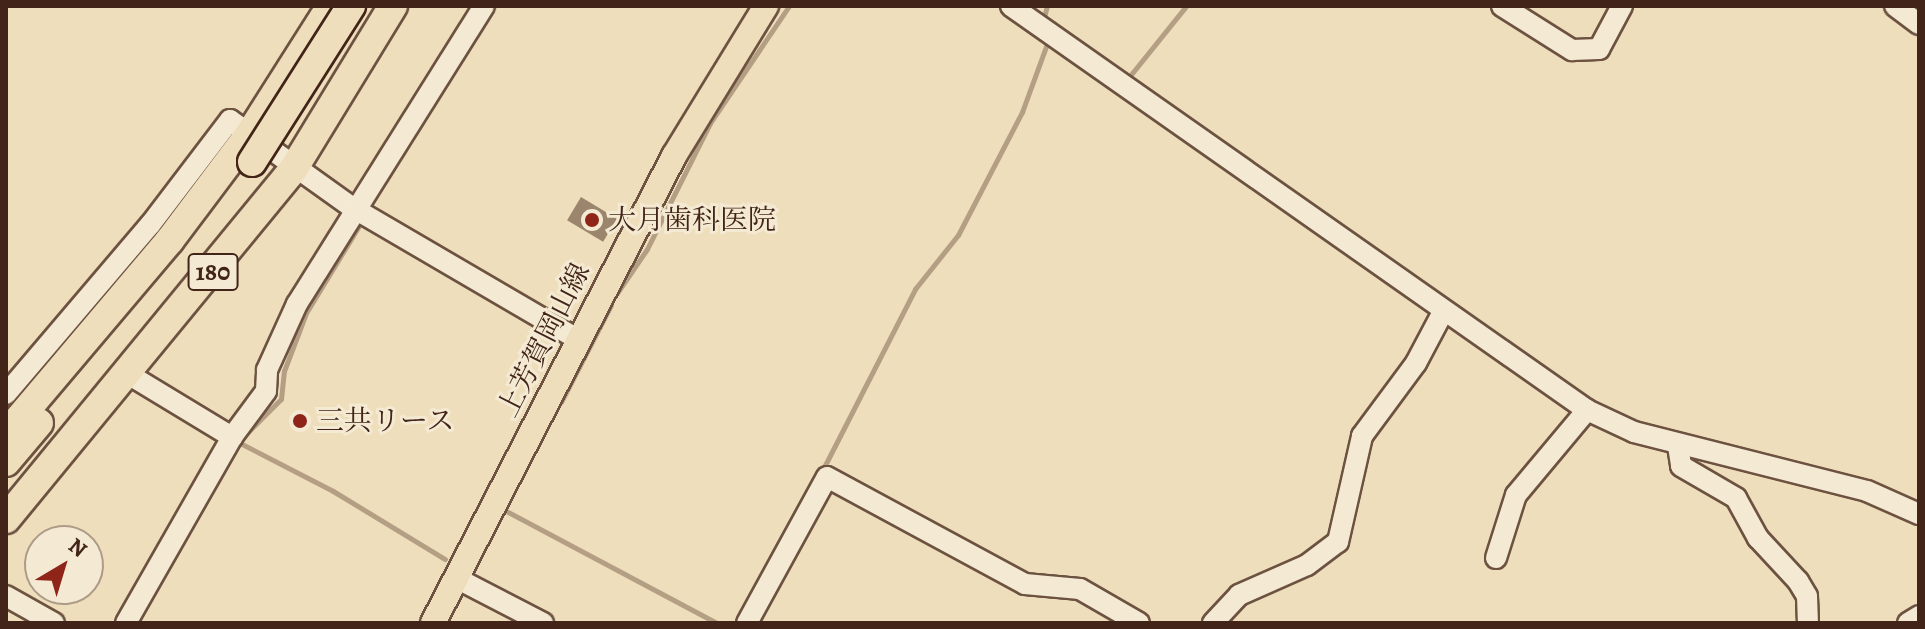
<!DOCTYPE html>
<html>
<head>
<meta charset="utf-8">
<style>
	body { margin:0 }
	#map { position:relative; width:1925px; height:629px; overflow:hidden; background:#eedebb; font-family:Alegreya,"Noto Serif JP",serif }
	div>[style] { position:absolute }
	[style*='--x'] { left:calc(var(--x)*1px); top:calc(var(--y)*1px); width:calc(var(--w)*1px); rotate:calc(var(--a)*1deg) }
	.stream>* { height:5px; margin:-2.5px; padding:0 2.5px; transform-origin:2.5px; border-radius:2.5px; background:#b49f84 }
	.building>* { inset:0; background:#9b856d; transform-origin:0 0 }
	.roads { filter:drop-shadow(2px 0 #6d5241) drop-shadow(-2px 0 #6d5241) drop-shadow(0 2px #6d5241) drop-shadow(0 -2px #6d5241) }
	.minor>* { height:20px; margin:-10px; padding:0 10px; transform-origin:10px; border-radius:10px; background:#f4ead3 }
	.major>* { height:24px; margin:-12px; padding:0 12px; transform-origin:12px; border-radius:12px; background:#eedebb }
	.highway>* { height:28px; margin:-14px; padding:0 14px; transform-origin:14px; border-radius:14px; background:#eedebb }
	.bridges { filter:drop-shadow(2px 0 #422418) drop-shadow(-2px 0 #422418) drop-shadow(0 2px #422418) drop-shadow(0 -2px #422418) }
	.highway-bridge>* { height:28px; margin:-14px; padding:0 14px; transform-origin:14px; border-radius:14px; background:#eedebb }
	.dots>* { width:22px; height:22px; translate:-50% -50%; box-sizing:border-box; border:4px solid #f4ead3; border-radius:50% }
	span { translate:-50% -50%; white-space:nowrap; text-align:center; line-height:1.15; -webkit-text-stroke:6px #f4ead3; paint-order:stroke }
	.shield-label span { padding:2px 6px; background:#f4ead3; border:2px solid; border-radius:6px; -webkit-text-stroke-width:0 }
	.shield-label { font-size:26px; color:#422418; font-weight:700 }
	.poi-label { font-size:28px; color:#422418 }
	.left { translate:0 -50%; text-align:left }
	.street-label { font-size:28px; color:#422418 }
	.frame { position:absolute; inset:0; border:8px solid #422418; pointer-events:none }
	.north { position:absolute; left:24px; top:525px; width:80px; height:80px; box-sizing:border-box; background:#f4ead3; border:2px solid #ad9b88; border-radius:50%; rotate:38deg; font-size:22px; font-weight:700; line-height:32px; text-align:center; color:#422418 }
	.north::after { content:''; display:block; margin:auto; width:28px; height:36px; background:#8f2418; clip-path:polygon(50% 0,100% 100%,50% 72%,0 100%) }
</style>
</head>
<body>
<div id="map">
	<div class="stream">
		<i style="--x:1044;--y:17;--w:11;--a:-75"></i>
		<i style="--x:1124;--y:73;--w:6;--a:39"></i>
		<i style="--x:1129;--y:77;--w:91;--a:-51.2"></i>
		<i style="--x:617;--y:293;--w:53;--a:-55.7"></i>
		<i style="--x:647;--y:249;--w:141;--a:-63.4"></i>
		<i style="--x:710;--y:123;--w:141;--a:-56"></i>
		<i style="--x:561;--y:402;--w:109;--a:-62.7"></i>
		<i style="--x:246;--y:434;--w:49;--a:-45"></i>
		<i style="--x:281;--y:399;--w:28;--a:-84"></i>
		<i style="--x:284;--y:371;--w:62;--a:-69.2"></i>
		<i style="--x:306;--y:313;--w:108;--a:-58.7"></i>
		<i style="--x:238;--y:442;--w:107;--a:27.3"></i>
		<i style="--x:333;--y:491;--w:131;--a:31.3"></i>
		<i style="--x:821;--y:473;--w:207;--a:-62.9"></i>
		<i style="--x:915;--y:289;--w:69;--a:-51.5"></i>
		<i style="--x:958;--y:235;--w:139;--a:-62.5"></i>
		<i style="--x:1022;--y:112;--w:76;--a:-69.9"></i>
		<i style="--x:508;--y:512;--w:237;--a:28"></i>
	</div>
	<div class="building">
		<i style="left:581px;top:197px;width:42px;height:27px;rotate:31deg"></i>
	</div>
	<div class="roads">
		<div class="minor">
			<i style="--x:1011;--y:6;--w:704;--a:35.05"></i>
			<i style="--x:1587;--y:410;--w:52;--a:25.1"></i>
			<i style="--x:1634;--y:432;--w:240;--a:14.2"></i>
			<i style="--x:1867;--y:491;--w:57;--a:23.9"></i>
			<i style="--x:1502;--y:6;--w:83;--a:32.2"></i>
			<i style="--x:1572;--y:50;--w:27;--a:-2"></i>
			<i style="--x:1599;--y:49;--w:49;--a:-61.9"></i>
			<i style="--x:1895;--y:6;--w:30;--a:37"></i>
			<i style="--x:128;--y:374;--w:122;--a:31.2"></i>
			<i style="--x:6;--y:394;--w:222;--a:-49.6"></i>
			<i style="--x:150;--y:225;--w:132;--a:-52.7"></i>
			<i style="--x:230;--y:120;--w:151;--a:35.6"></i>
			<i style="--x:353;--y:208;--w:259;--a:30.3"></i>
			<i style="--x:1678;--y:446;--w:20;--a:81"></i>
			<i style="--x:1681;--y:466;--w:64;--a:30.2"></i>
			<i style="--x:1736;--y:498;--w:46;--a:61.2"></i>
			<i style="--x:1758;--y:538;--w:59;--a:47.1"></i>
			<i style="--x:1798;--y:581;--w:17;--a:59"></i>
			<i style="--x:1807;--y:596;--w:27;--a:88"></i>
			<i style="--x:1496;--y:558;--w:66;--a:-72.4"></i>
			<i style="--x:1516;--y:495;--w:111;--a:-50.1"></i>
			<i style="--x:456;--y:578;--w:98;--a:27.3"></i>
			<i style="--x:6;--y:596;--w:55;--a:29.4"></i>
			<i style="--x:126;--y:623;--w:214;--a:-60.3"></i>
			<i style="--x:232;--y:437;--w:57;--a:-53.5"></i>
			<i style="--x:266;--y:391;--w:21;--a:-87"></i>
			<i style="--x:267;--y:370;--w:72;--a:-65.6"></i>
			<i style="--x:297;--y:304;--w:352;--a:-57.9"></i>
			<i style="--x:747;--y:623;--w:166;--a:-61.3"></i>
			<i style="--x:827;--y:477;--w:225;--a:28.4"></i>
			<i style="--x:1025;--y:584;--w:55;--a:5.2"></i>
			<i style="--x:1080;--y:589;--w:68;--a:30"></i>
			<i style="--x:1213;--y:623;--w:38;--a:-47"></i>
			<i style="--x:1239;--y:595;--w:74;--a:-23.8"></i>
			<i style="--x:1307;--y:565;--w:39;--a:-37"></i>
			<i style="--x:1338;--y:542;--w:109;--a:-77.2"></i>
			<i style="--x:1362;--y:436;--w:91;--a:-53.5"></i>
			<i style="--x:1416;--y:363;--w:58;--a:-62.1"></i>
			<i style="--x:1908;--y:623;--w:13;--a:-32"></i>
		</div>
		<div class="major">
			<i style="--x:433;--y:623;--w:526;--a:-62.7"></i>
			<i style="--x:674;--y:156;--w:176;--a:-58.5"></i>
		</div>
		<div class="highway">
			<i style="--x:6;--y:434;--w:254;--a:-49.8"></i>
			<i style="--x:170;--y:240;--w:135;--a:-53.1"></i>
			<i style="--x:251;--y:132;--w:149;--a:-57.6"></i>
			<i style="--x:6;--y:462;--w:51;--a:-49.8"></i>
			<i style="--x:6;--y:519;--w:454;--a:-50.6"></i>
			<i style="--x:294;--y:168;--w:190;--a:-58.6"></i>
		</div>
	</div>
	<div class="bridges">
		<div class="highway-bridge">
			<i style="--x:252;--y:162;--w:185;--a:-57.6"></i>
		</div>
	</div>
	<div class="dots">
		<i style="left:592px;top:220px;background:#8f2418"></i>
		<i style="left:300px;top:421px;background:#8f2418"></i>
	</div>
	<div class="shield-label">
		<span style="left:213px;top:272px">180</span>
	</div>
	<div class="poi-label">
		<span class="left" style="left:608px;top:220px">大月歯科医院</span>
		<span class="left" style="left:316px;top:421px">三共リース</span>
	</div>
	<div class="street-label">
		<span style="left:544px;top:340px;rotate:-63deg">上芳賀岡山線</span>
	</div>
	<div class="frame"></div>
	<div class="north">N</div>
</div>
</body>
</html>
